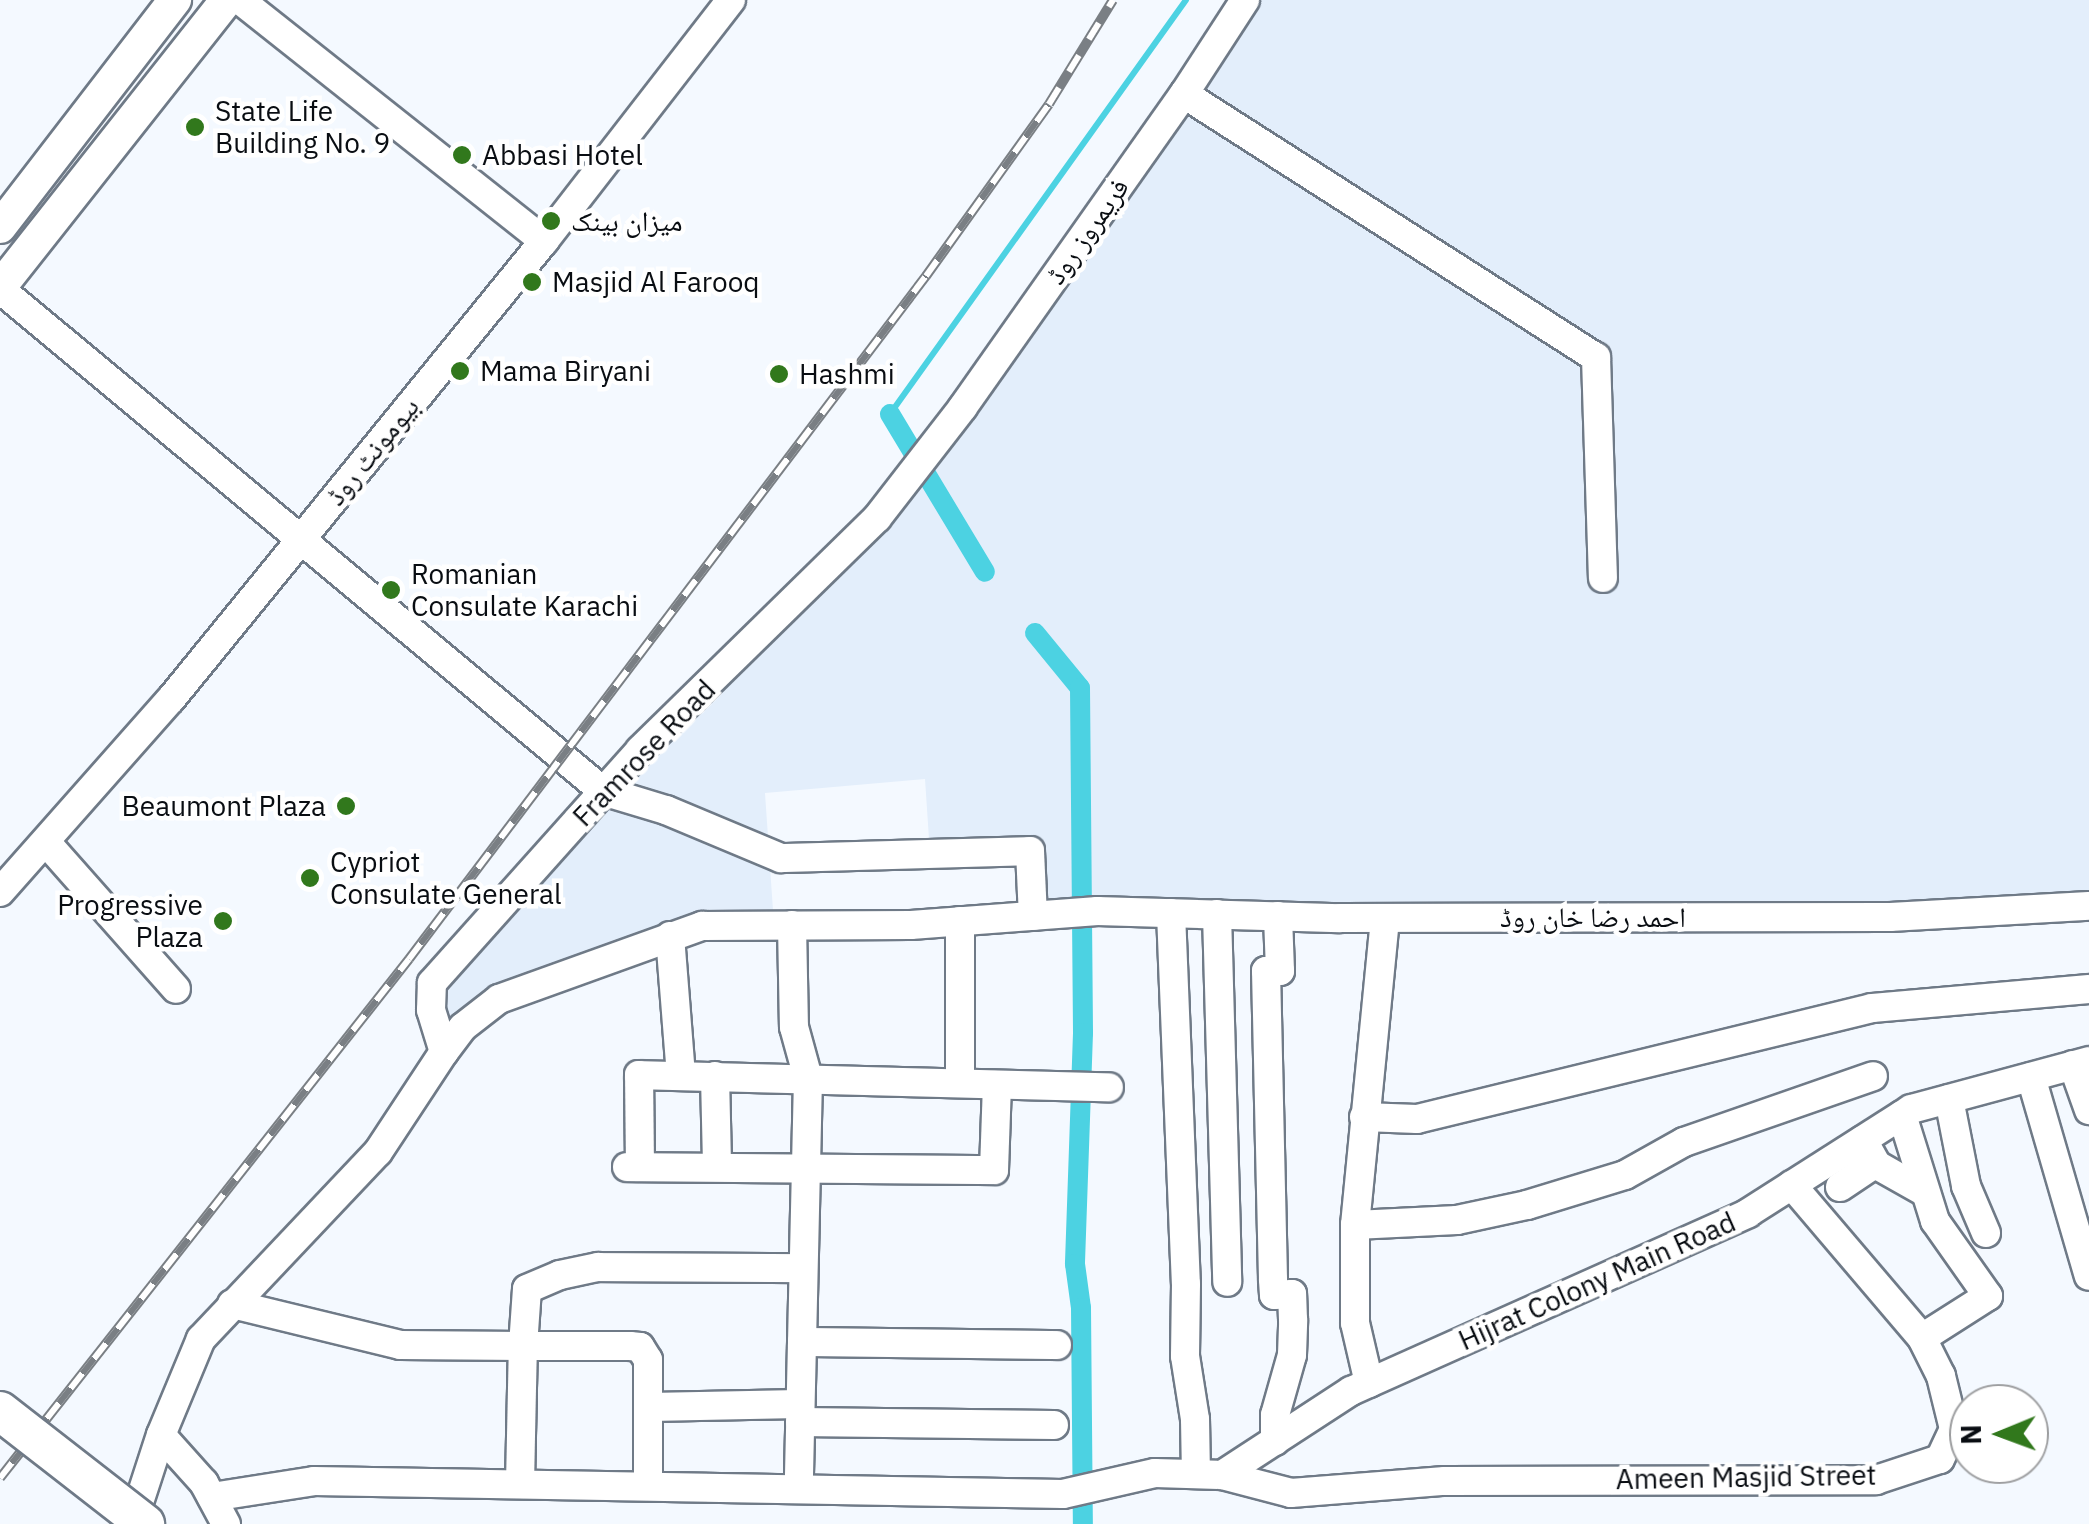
<!DOCTYPE html>
<html>
<head>
<meta charset="utf-8">
<style>
	body { margin:0 }
	#map { position:relative; width:2089px; height:1524px; overflow:hidden; background:#f4f9ff; font-family:"IBM Plex Sans","Noto Naskh Arabic",sans-serif }
	div>[style] { position:absolute }
	[style*='--x'] { left:calc(var(--x)*1px); top:calc(var(--y)*1px); width:calc(var(--w)*1px); rotate:calc(var(--a)*1deg) }
	.built>* { inset:0; background:#e3eefb }
	.stream>* { height:6px; margin:-3px; padding:0 3px; transform-origin:3px; border-radius:3px; background:#4cd2e2 }
	.canal>* { height:20px; margin:-10px; padding:0 10px; transform-origin:10px; border-radius:10px; background:#4cd2e2 }
	.roads { filter:drop-shadow(2px 0 #6f7a87) drop-shadow(-2px 0 #6f7a87) drop-shadow(0 2px #6f7a87) drop-shadow(0 -2px #6f7a87) }
	.minor>* { height:28px; margin:-14px; padding:0 14px; transform-origin:14px; border-radius:14px; background:#fff }
	.major>* { height:32px; margin:-16px; padding:0 16px; transform-origin:16px; border-radius:16px; background:#fff }
	.rail>* { height:10px; margin-top:-5px; transform-origin:0; background:repeating-linear-gradient(90deg,#fff 0 19px,#7a7f84 0 38px); box-sizing:border-box; border-block:2px solid #7a7f84 }
	.bridges { filter:drop-shadow(2px 0 #6f7a87) drop-shadow(-2px 0 #6f7a87) drop-shadow(0 2px #6f7a87) drop-shadow(0 -2px #6f7a87) }
	.highway-bridge>* { height:38px; margin:-19px; padding:0 19px; transform-origin:19px; border-radius:19px; background:#fff }
	.dots>* { width:28px; height:28px; translate:-50% -50%; box-sizing:border-box; border:5px solid #fff; border-radius:50% }
	span { translate:-50% -50%; white-space:nowrap; text-align:center; line-height:1.15; -webkit-text-stroke:9px #fff; paint-order:stroke }
	.poi-label { font-size:28px; color:#090d12 }
	.left { translate:0 -50%; text-align:left }
	.right { translate:-100% -50%; text-align:right }
	.street-label { font-size:28px; color:#090d12 }
	.north { position:absolute; left:1949px; top:1384px; width:100px; height:100px; box-sizing:border-box; background:#fff; border:2px solid #9d9ea0; border-radius:50%; rotate:269deg; font-size:28px; font-weight:700; line-height:40px; text-align:center; color:#090d12 }
	.north::after { content:''; display:block; margin:auto; width:35px; height:45px; background:#31781c; clip-path:polygon(50% 0,100% 100%,50% 72%,0 100%) }
</style>
</head>
<body>
<div id="map">
	<div class="built">
		<i style="clip-path:polygon(1244px 0,2089px 0,2089px 906px,1890px 917px,1043px 901px,1029px 851px,930px 854px,925px 779px,765px 793px,774px 925px,703px 926px,452px 1019px,431px 1010px,432px 983px,877px 518px)"></i>
	</div>
	<div class="stream">
		<i style="--x:890;--y:414;--w:509;--a:-54.44"></i>
	</div>
	<div class="canal">
		<i style="--x:890;--y:414;--w:184;--a:59"></i>
		<i style="--x:1035;--y:633;--w:71;--a:50.7"></i>
		<i style="--x:1080;--y:688;--w:345;--a:89.5"></i>
		<i style="--x:1083;--y:1033;--w:231;--a:92"></i>
		<i style="--x:1075;--y:1264;--w:44;--a:82.2"></i>
		<i style="--x:1081;--y:1308;--w:216;--a:89.5"></i>
	</div>
	<div class="roads">
		<div class="minor">
			<i style="--x:240;--y:0;--w:388;--a:38.4"></i>
			<i style="--x:1184;--y:94;--w:489;--a:32.6"></i>
			<i style="--x:1596;--y:357;--w:221;--a:88.2"></i>
			<i style="--x:0;--y:289;--w:785;--a:39.78"></i>
			<i style="--x:603;--y:791;--w:66;--a:16.8"></i>
			<i style="--x:666;--y:810;--w:125;--a:22.7"></i>
			<i style="--x:781;--y:858;--w:249;--a:-1.6"></i>
			<i style="--x:1030;--y:851;--w:65;--a:87.4"></i>
			<i style="--x:46;--y:842;--w:196;--a:48.5"></i>
			<i style="--x:0;--y:892;--w:258;--a:-48.5"></i>
			<i style="--x:171;--y:699;--w:591;--a:-50.84"></i>
			<i style="--x:544;--y:241;--w:305;--a:-52.2"></i>
			<i style="--x:1171;--y:913;--w:371;--a:87.7"></i>
			<i style="--x:1186;--y:1284;--w:72;--a:90.8"></i>
			<i style="--x:1185;--y:1356;--w:64;--a:81"></i>
			<i style="--x:1195;--y:1419;--w:55;--a:89"></i>
			<i style="--x:1217;--y:914;--w:368;--a:88.4"></i>
			<i style="--x:792;--y:925;--w:102;--a:88.9"></i>
			<i style="--x:794;--y:1027;--w:53;--a:74.6"></i>
			<i style="--x:808;--y:1078;--w:411;--a:91.3"></i>
			<i style="--x:670;--y:936;--w:140;--a:85.5"></i>
			<i style="--x:444;--y:1052;--w:31;--a:-53"></i>
			<i style="--x:463;--y:1027;--w:46;--a:-37.9"></i>
			<i style="--x:499;--y:999;--w:216;--a:-19.8"></i>
			<i style="--x:702;--y:926;--w:209;--a:-0.3"></i>
			<i style="--x:911;--y:925;--w:187;--a:-4.3"></i>
			<i style="--x:1097;--y:911;--w:243;--a:1.7"></i>
			<i style="--x:1340;--y:918;--w:550;--a:-0.1"></i>
			<i style="--x:1890;--y:917;--w:199;--a:-3.2"></i>
			<i style="--x:2073;--y:1065;--w:48;--a:70.4"></i>
			<i style="--x:715;--y:1076;--w:91;--a:88.7"></i>
			<i style="--x:2031;--y:1077;--w:207;--a:73.8"></i>
			<i style="--x:960;--y:1083;--w:162;--a:-90"></i>
			<i style="--x:1949;--y:1099;--w:89;--a:78.9"></i>
			<i style="--x:1966;--y:1186;--w:51;--a:66.9"></i>
			<i style="--x:1902;--y:1115;--w:111;--a:72.7"></i>
			<i style="--x:1935;--y:1221;--w:92;--a:54.8"></i>
			<i style="--x:1988;--y:1296;--w:78;--a:147.5"></i>
			<i style="--x:1364;--y:1117;--w:53;--a:2.2"></i>
			<i style="--x:1417;--y:1119;--w:468;--a:-13.7"></i>
			<i style="--x:1872;--y:1008;--w:218;--a:-5"></i>
			<i style="--x:1863;--y:1140;--w:29;--a:61"></i>
			<i style="--x:1877;--y:1165;--w:53;--a:29.5"></i>
			<i style="--x:627;--y:1167;--w:367;--a:0.5"></i>
			<i style="--x:994;--y:1170;--w:85;--a:-88"></i>
			<i style="--x:640;--y:1167;--w:92;--a:-90.6"></i>
			<i style="--x:639;--y:1075;--w:470;--a:1.5"></i>
			<i style="--x:1840;--y:1187;--w:43;--a:-33.7"></i>
			<i style="--x:1355;--y:1225;--w:102;--a:-2.8"></i>
			<i style="--x:1457;--y:1220;--w:72;--a:-12.1"></i>
			<i style="--x:1527;--y:1205;--w:102;--a:-17"></i>
			<i style="--x:1625;--y:1175;--w:68;--a:-29.2"></i>
			<i style="--x:1684;--y:1142;--w:200;--a:-19.2"></i>
			<i style="--x:232;--y:1304;--w:173;--a:13.7"></i>
			<i style="--x:400;--y:1345;--w:123;--a:0.5"></i>
			<i style="--x:523;--y:1346;--w:57;--a:-86"></i>
			<i style="--x:527;--y:1289;--w:36;--a:-23"></i>
			<i style="--x:560;--y:1275;--w:39;--a:-12"></i>
			<i style="--x:598;--y:1267;--w:205;--a:0.3"></i>
			<i style="--x:802;--y:1342;--w:255;--a:0.7"></i>
			<i style="--x:1369;--y:1383;--w:62;--a:-103.1"></i>
			<i style="--x:1355;--y:1323;--w:98;--a:-90"></i>
			<i style="--x:1355;--y:1225;--w:308;--a:-84.4"></i>
			<i style="--x:650;--y:1407;--w:149;--a:-1.2"></i>
			<i style="--x:800;--y:1422;--w:254;--a:0.7"></i>
			<i style="--x:1275;--y:1441;--w:26;--a:-90"></i>
			<i style="--x:1275;--y:1415;--w:62;--a:-74.2"></i>
			<i style="--x:1292;--y:1355;--w:35;--a:-88"></i>
			<i style="--x:1293;--y:1320;--w:26;--a:-92"></i>
			<i style="--x:1292;--y:1294;--w:18;--a:177"></i>
			<i style="--x:1274;--y:1295;--w:16;--a:-94"></i>
			<i style="--x:1273;--y:1279;--w:308;--a:-91.3"></i>
			<i style="--x:1266;--y:971;--w:14;--a:0"></i>
			<i style="--x:1280;--y:971;--w:55;--a:-92.1"></i>
			<i style="--x:1222;--y:1475;--w:71;--a:14.6"></i>
			<i style="--x:1291;--y:1493;--w:154;--a:-4.5"></i>
			<i style="--x:1445;--y:1481;--w:431;--a:-0.1"></i>
			<i style="--x:1876;--y:1480;--w:67;--a:-18.2"></i>
			<i style="--x:1940;--y:1459;--w:33;--a:-65"></i>
			<i style="--x:1954;--y:1429;--w:55;--a:-103.8"></i>
			<i style="--x:1941;--y:1376;--w:42;--a:-116.6"></i>
			<i style="--x:1922;--y:1338;--w:201;--a:-130.4"></i>
			<i style="--x:520;--y:1484;--w:138;--a:-88.8"></i>
			<i style="--x:523;--y:1346;--w:107;--a:0"></i>
			<i style="--x:630;--y:1346;--w:10;--a:6"></i>
			<i style="--x:640;--y:1347;--w:15;--a:58"></i>
			<i style="--x:648;--y:1360;--w:126;--a:90"></i>
			<i style="--x:212;--y:1497;--w:103;--a:-8.9"></i>
			<i style="--x:314;--y:1481;--w:749;--a:0.99"></i>
			<i style="--x:1063;--y:1494;--w:94;--a:-12.9"></i>
			<i style="--x:1155;--y:1473;--w:67;--a:1.7"></i>
			<i style="--x:1222;--y:1475;--w:154;--a:-33.1"></i>
			<i style="--x:1351;--y:1391;--w:435;--a:-24.1"></i>
			<i style="--x:1748;--y:1213;--w:193;--a:-32.5"></i>
			<i style="--x:1911;--y:1109;--w:184;--a:-15.1"></i>
			<i style="--x:132;--y:1524;--w:94;--a:-72"></i>
			<i style="--x:226;--y:1524;--w:47;--a:-118.2"></i>
			<i style="--x:204;--y:1483;--w:64;--a:-131.9"></i>
			<i style="--x:161;--y:1435;--w:104;--a:-67.4"></i>
			<i style="--x:201;--y:1339;--w:257;--a:-46.6"></i>
			<i style="--x:378;--y:1152;--w:120;--a:-56.6"></i>
			<i style="--x:444;--y:1052;--w:44;--a:-107.2"></i>
			<i style="--x:431;--y:1010;--w:27;--a:-88"></i>
			<i style="--x:432;--y:983;--w:312;--a:-48.2"></i>
			<i style="--x:640;--y:750;--w:332;--a:-44.4"></i>
			<i style="--x:877;--y:518;--w:140;--a:-52.2"></i>
			<i style="--x:963;--y:407;--w:383;--a:-54.8"></i>
			<i style="--x:1184;--y:94;--w:112;--a:-57"></i>
		</div>
		<div class="major">
			<i style="--x:0;--y:227;--w:287;--a:-52.4"></i>
			<i style="--x:0;--y:287;--w:366;--a:-51.7"></i>
		</div>
	</div>
	<div class="rail">
		<i style="--x:0;--y:1478;--w:661;--a:-51.76"></i>
		<i style="--x:409;--y:959;--w:857;--a:-52.88"></i>
		<i style="--x:926;--y:276;--w:211;--a:-54.4"></i>
		<i style="--x:1049;--y:104;--w:122;--a:-58.4"></i>
	</div>
	<div class="bridges">
		<div class="highway-bridge">
			<i style="--x:0;--y:1411;--w:184;--a:37.9"></i>
		</div>
	</div>
	<div class="dots">
		<i style="left:195px;top:127px;background:#31781c"></i>
		<i style="left:462px;top:155px;background:#31781c"></i>
		<i style="left:551px;top:221px;background:#31781c"></i>
		<i style="left:532px;top:282px;background:#31781c"></i>
		<i style="left:460px;top:371px;background:#31781c"></i>
		<i style="left:779px;top:374px;background:#31781c"></i>
		<i style="left:391px;top:590px;background:#31781c"></i>
		<i style="left:346px;top:806px;background:#31781c"></i>
		<i style="left:310px;top:878px;background:#31781c"></i>
		<i style="left:223px;top:921px;background:#31781c"></i>
	</div>
	<div class="poi-label">
		<span class="left" style="left:215px;top:127px">State Life<br>Building No. 9</span>
		<span class="left" style="left:482px;top:155px">Abbasi Hotel</span>
		<span class="left" style="left:571px;top:221px">میزان بینک</span>
		<span class="left" style="left:552px;top:282px">Masjid Al Farooq</span>
		<span class="left" style="left:480px;top:371px">Mama Biryani</span>
		<span class="left" style="left:799px;top:374px">Hashmi</span>
		<span class="left" style="left:411px;top:590px">Romanian<br>Consulate Karachi</span>
		<span class="right" style="left:326px;top:806px">Beaumont Plaza</span>
		<span class="left" style="left:330px;top:878px">Cypriot<br>Consulate General</span>
		<span class="right" style="left:203px;top:921px">Progressive<br>Plaza</span>
	</div>
	<div class="street-label">
		<span style="left:1087px;top:231px;rotate:-55deg">فریمروز روڈ</span>
		<span style="left:372px;top:451px;rotate:-51deg">بیومونٹ روڈ</span>
		<span style="left:644px;top:753px;rotate:-46deg">Framrose Road</span>
		<span style="left:1593px;top:917px">احمد رضا خان روڈ</span>
		<span style="left:1597px;top:1281px;rotate:-24deg">Hijrat Colony Main Road</span>
		<span style="left:1746px;top:1477px;rotate:-1deg">Ameen Masjid Street</span>
	</div>
	<div class="north">N</div>
</div>
</body>
</html>
